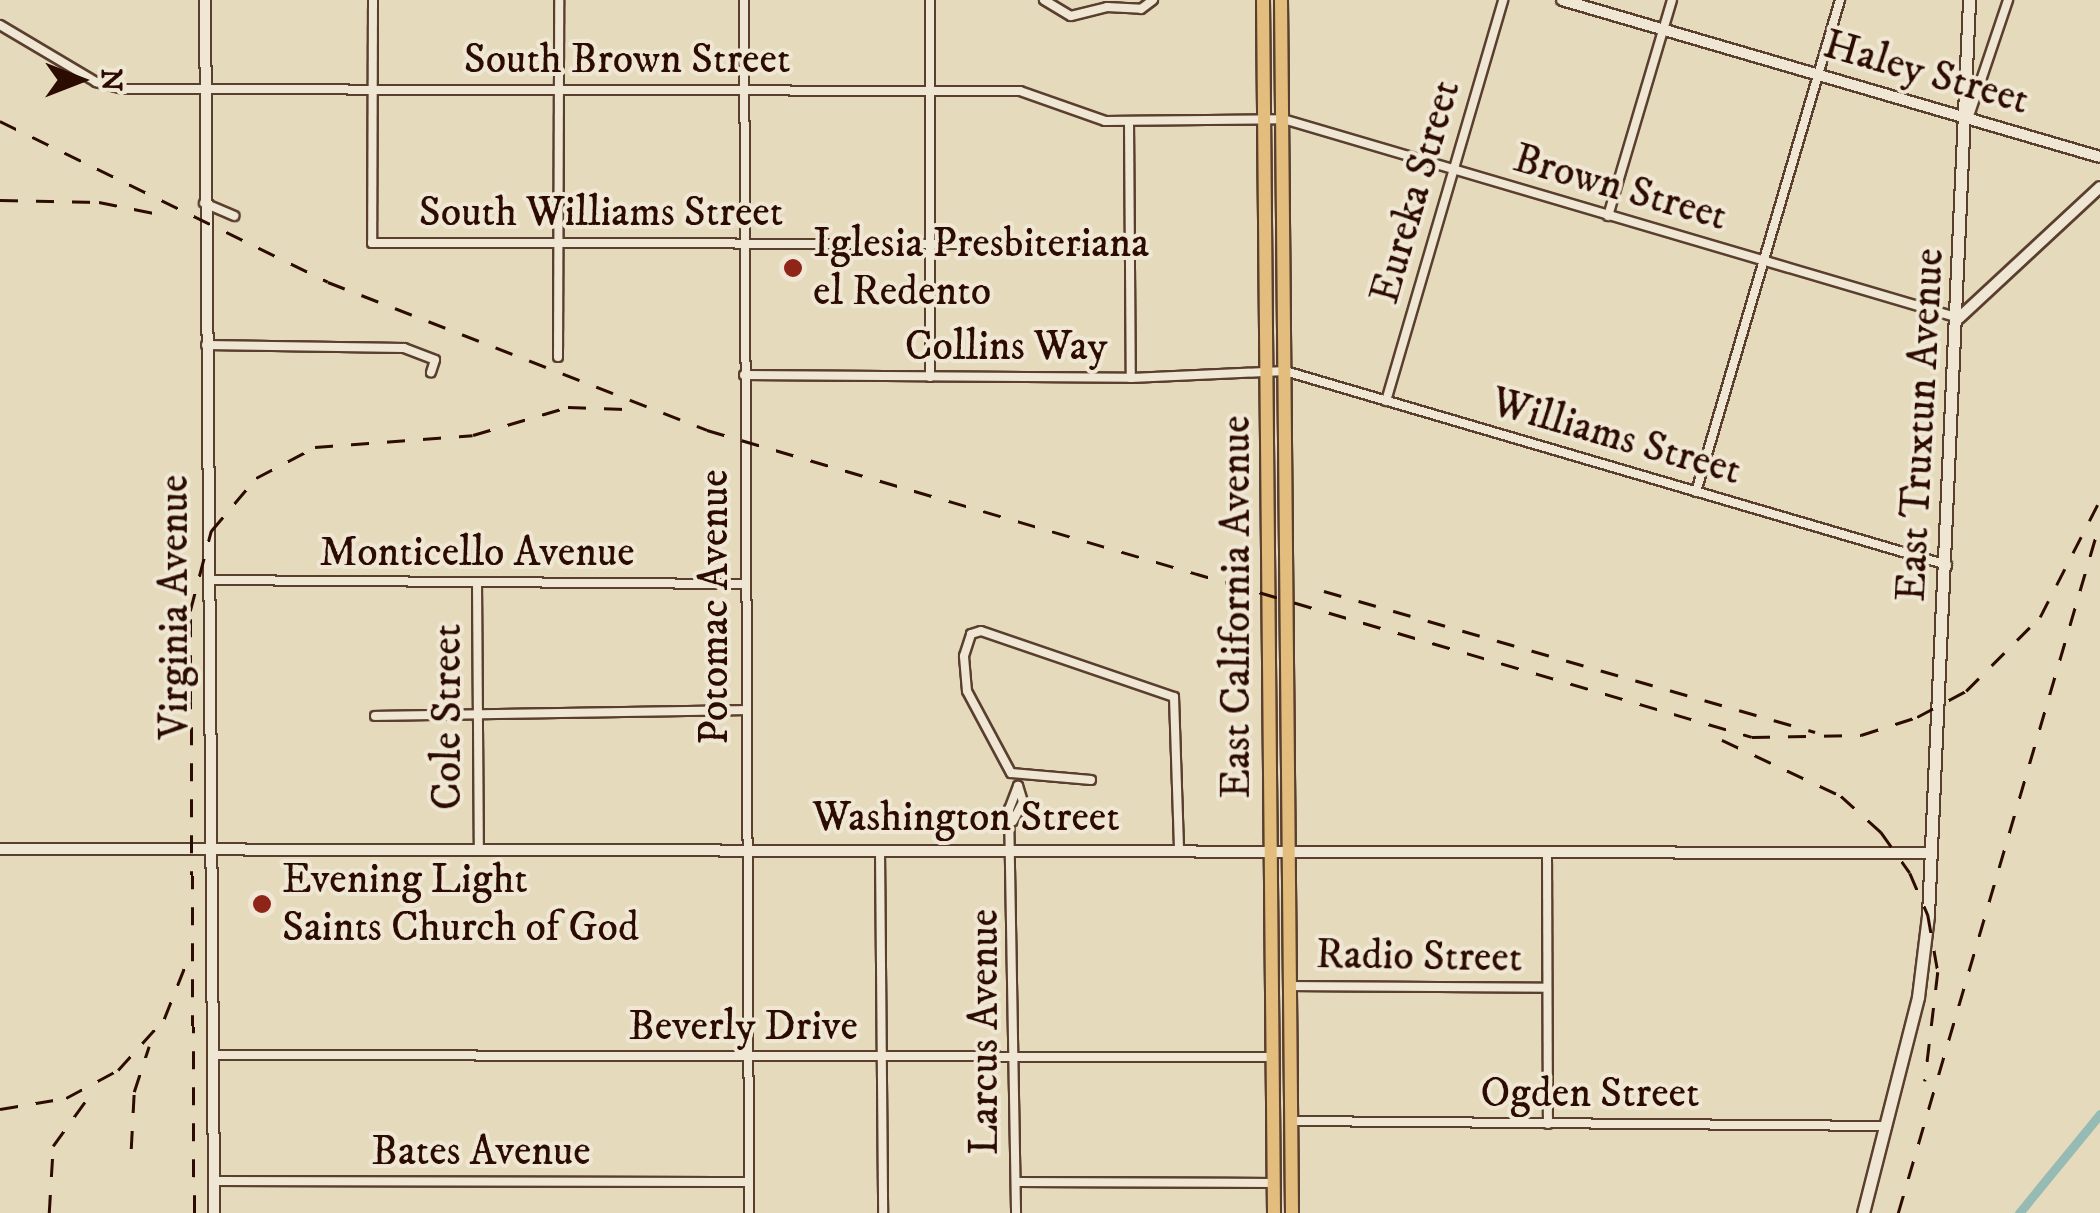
<!DOCTYPE html>
<html>
<head>
<meta charset="utf-8">
<style>
	body { margin:0 }
	#map { position:relative; width:2100px; height:1213px; overflow:hidden; background:#e6dabc; font-family:"IM FELL DW Pica",serif }
	div>[style] { position:absolute }
	[style*='--x'] { left:calc(var(--x)*1px); top:calc(var(--y)*1px); width:calc(var(--w)*1px); rotate:calc(var(--a)*1deg) }
	.canal>* { height:9px; margin:-4.5px; padding:0 4.5px; transform-origin:4.5px; border-radius:4.5px; background:#96bab4 }
	.roads { filter:drop-shadow(2px 0 #5a3f2f) drop-shadow(-2px 0 #5a3f2f) drop-shadow(0 2px #5a3f2f) drop-shadow(0 -2px #5a3f2f) }
	.minor>* { height:8px; margin:-4px; padding:0 4px; transform-origin:4px; border-radius:4px; background:#efe7d3 }
	.tertiary>* { height:10px; margin:-5px; padding:0 5px; transform-origin:5px; border-radius:5px; background:#efe7d3 }
	.secondary>* { height:11px; margin:-5.5px; padding:0 5.5px; transform-origin:5.5px; border-radius:5.5px; background:#efe7d3 }
	.primary>* { height:12px; margin:-6px; padding:0 6px; transform-origin:6px; border-radius:6px; background:#e3bd7e }
	.rail>* { height:2.5px; margin-top:-1.25px; transform-origin:0; background:repeating-linear-gradient(90deg,#2c0b00 0 18px,transparent 0 36px) }
	.dots>* { width:28px; height:28px; translate:-50% -50%; box-sizing:border-box; border:5px solid #efe7d3; border-radius:50% }
	span { translate:-50% -50%; white-space:nowrap; text-align:center; line-height:1.15; -webkit-text-stroke:8px #efe7d3; paint-order:stroke }
	.street-label { font-size:42px; color:#2c0b00 }
	.poi-label { font-size:42px; color:#2c0b00 }
	.left { translate:0 -50%; text-align:left }
	.north { position:absolute; left:30px; top:30px; width:100px; height:100px; -webkit-text-stroke:8px #efe7d3; paint-order:stroke; rotate:90deg; font-size:28px; font-weight:700; line-height:40px; text-align:center; color:#2c0b00 }
	.north::after { content:''; display:block; margin:auto; width:35px; height:45px; background:#2c0b00; clip-path:polygon(50% 0,100% 100%,50% 72%,0 100%) }
</style>
</head>
<body>
<div id="map">
	<div class="canal">
		<i style="--x:2019;--y:1213;--w:128;--a:-50.7"></i>
	</div>
	<div class="roads">
		<div class="minor">
			<i style="--x:373;--y:0;--w:243;--a:90.2"></i>
			<i style="--x:372;--y:243;--w:758;--a:0.08"></i>
			<i style="--x:744;--y:0;--w:1213;--a:89.76"></i>
			<i style="--x:1044;--y:0;--w:31;--a:31"></i>
			<i style="--x:1071;--y:16;--w:37;--a:-14"></i>
			<i style="--x:1107;--y:7;--w:34;--a:3"></i>
			<i style="--x:1141;--y:9;--w:15;--a:-37"></i>
			<i style="--x:0;--y:25;--w:112;--a:30.7"></i>
			<i style="--x:96;--y:82;--w:29;--a:14"></i>
			<i style="--x:124;--y:89;--w:896;--a:0.13"></i>
			<i style="--x:1020;--y:91;--w:90;--a:19.4"></i>
			<i style="--x:1105;--y:121;--w:178;--a:-0.6"></i>
			<i style="--x:1283;--y:119;--w:705;--a:16.4"></i>
			<i style="--x:1968;--y:119;--w:126;--a:-71.4"></i>
			<i style="--x:1129;--y:121;--w:257;--a:89.6"></i>
			<i style="--x:204;--y:203;--w:33;--a:23"></i>
			<i style="--x:1608;--y:216;--w:225;--a:-73.5"></i>
			<i style="--x:206;--y:345;--w:198;--a:0.9"></i>
			<i style="--x:404;--y:348;--w:33;--a:21"></i>
			<i style="--x:435;--y:360;--w:13;--a:108"></i>
			<i style="--x:558;--y:357;--w:357;--a:-89.8"></i>
			<i style="--x:744;--y:375;--w:387;--a:0.4"></i>
			<i style="--x:1131;--y:378;--w:154;--a:-2.6"></i>
			<i style="--x:1285;--y:371;--w:690;--a:16.33"></i>
			<i style="--x:930;--y:377;--w:377;--a:-90"></i>
			<i style="--x:1386;--y:401;--w:418;--a:-73.7"></i>
			<i style="--x:1696;--y:492;--w:513;--a:-73.69"></i>
			<i style="--x:208;--y:580;--w:537;--a:0.43"></i>
			<i style="--x:477;--y:583;--w:267;--a:89.6"></i>
			<i style="--x:375;--y:716;--w:371;--a:-0.9"></i>
			<i style="--x:1091;--y:780;--w:80;--a:-175"></i>
			<i style="--x:1011;--y:773;--w:93;--a:-118.2"></i>
			<i style="--x:967;--y:691;--w:35;--a:-95"></i>
			<i style="--x:964;--y:656;--w:23;--a:-72"></i>
			<i style="--x:971;--y:634;--w:10;--a:-17"></i>
			<i style="--x:981;--y:631;--w:204;--a:18.9"></i>
			<i style="--x:1174;--y:697;--w:154;--a:88.1"></i>
			<i style="--x:1013;--y:821;--w:21;--a:-62"></i>
			<i style="--x:1023;--y:802;--w:17;--a:-107"></i>
			<i style="--x:1018;--y:786;--w:25;--a:111"></i>
			<i style="--x:1009;--y:809;--w:404;--a:89"></i>
			<i style="--x:880;--y:851;--w:362;--a:89.5"></i>
			<i style="--x:1547;--y:853;--w:271;--a:89.8"></i>
			<i style="--x:1290;--y:986;--w:257;--a:0.4"></i>
			<i style="--x:212;--y:1055;--w:1061;--a:0.11"></i>
			<i style="--x:1291;--y:1121;--w:596;--a:0.48"></i>
			<i style="--x:213;--y:1181;--w:536;--a:0.11"></i>
			<i style="--x:1016;--y:1182;--w:258;--a:0.2"></i>
		</div>
		<div class="tertiary">
			<i style="--x:205;--y:0;--w:1213;--a:89.57"></i>
			<i style="--x:1562;--y:0;--w:560;--a:16.27"></i>
			<i style="--x:1959;--y:318;--w:192;--a:-42.9"></i>
			<i style="--x:0;--y:849;--w:1931;--a:0.12"></i>
		</div>
		<div class="secondary">
			<i style="--x:1863;--y:1213;--w:223;--a:-75.7"></i>
			<i style="--x:1918;--y:997;--w:83;--a:-83"></i>
			<i style="--x:1928;--y:915;--w:916;--a:-87.43"></i>
		</div>
		<div class="primary">
			<i style="--x:1263;--y:0;--w:1213;--a:89.48"></i>
			<i style="--x:1281;--y:0;--w:1213;--a:89.48"></i>
		</div>
	</div>
	<div class="rail">
		<i style="--x:0;--y:121;--w:365;--a:26.1"></i>
		<i style="--x:328;--y:282;--w:407;--a:21.3"></i>
		<i style="--x:707;--y:430;--w:1089;--a:16.37"></i>
		<i style="--x:1752;--y:737;--w:109;--a:-1.1"></i>
		<i style="--x:1861;--y:735;--w:59;--a:-17.8"></i>
		<i style="--x:1917;--y:717;--w:55;--a:-28"></i>
		<i style="--x:1966;--y:691;--w:105;--a:-45"></i>
		<i style="--x:2040;--y:617;--w:131;--a:-62.9"></i>
		<i style="--x:0;--y:200;--w:99;--a:1.2"></i>
		<i style="--x:99;--y:202;--w:66;--a:11.3"></i>
		<i style="--x:1324;--y:591;--w:511;--a:16.02"></i>
		<i style="--x:1722;--y:740;--w:132;--a:25.2"></i>
		<i style="--x:1841;--y:796;--w:54;--a:42"></i>
		<i style="--x:1881;--y:832;--w:50;--a:54.7"></i>
		<i style="--x:1910;--y:873;--w:46;--a:66.8"></i>
		<i style="--x:1928;--y:915;--w:58;--a:80"></i>
		<i style="--x:1938;--y:972;--w:110;--a:96.8"></i>
		<i style="--x:0;--y:1109;--w:67;--a:-9.5"></i>
		<i style="--x:66;--y:1098;--w:59;--a:-28.3"></i>
		<i style="--x:118;--y:1070;--w:69;--a:-48"></i>
		<i style="--x:164;--y:1019;--w:57;--a:-68.4"></i>
		<i style="--x:131;--y:1149;--w:57;--a:-87"></i>
		<i style="--x:134;--y:1092;--w:48;--a:-71.9"></i>
		<i style="--x:49;--y:1213;--w:67;--a:-86.6"></i>
		<i style="--x:53;--y:1146;--w:67;--a:-54.2"></i>
		<i style="--x:194;--y:1213;--w:602;--a:-90.38"></i>
		<i style="--x:190;--y:611;--w:83;--a:-75.3"></i>
		<i style="--x:211;--y:531;--w:70;--a:-49.7"></i>
		<i style="--x:256;--y:478;--w:67;--a:-27.7"></i>
		<i style="--x:315;--y:447;--w:158;--a:-4.3"></i>
		<i style="--x:473;--y:435;--w:99;--a:-16.4"></i>
		<i style="--x:568;--y:407;--w:57;--a:2"></i>
		<i style="--x:1898;--y:1213;--w:709;--a:-73.71"></i>
	</div>
	<div class="dots">
		<i style="left:793px;top:268px;background:#8f2418"></i>
		<i style="left:262px;top:904px;background:#8f2418"></i>
	</div>
	<div class="street-label">
		<span style="left:627px;top:60px">South Brown Street</span>
		<span style="left:1926px;top:73px;rotate:16deg">Haley Street</span>
		<span style="left:1620px;top:188px;rotate:16deg">Brown Street</span>
		<span style="left:1416px;top:192px;rotate:-74deg">Eureka Street</span>
		<span style="left:601px;top:213px">South Williams Street</span>
		<span style="left:1006px;top:347px">Collins Way</span>
		<span style="left:1921px;top:425px;rotate:-87deg">East Truxtun Avenue</span>
		<span style="left:1616px;top:437px;rotate:16deg">Williams Street</span>
		<span style="left:477px;top:553px">Monticello Avenue</span>
		<span style="left:175px;top:607px;rotate:-90deg">Virginia Avenue</span>
		<span style="left:715px;top:607px;rotate:-90deg">Potomac Avenue</span>
		<span style="left:1237px;top:607px;rotate:-90deg">East California Avenue</span>
		<span style="left:448px;top:717px;rotate:-90deg">Cole Street</span>
		<span style="left:966px;top:818px">Washington Street</span>
		<span style="left:1419px;top:957px;rotate:1deg">Radio Street</span>
		<span style="left:743px;top:1027px">Beverly Drive</span>
		<span style="left:985px;top:1032px;rotate:-90deg">Larcus Avenue</span>
		<span style="left:1590px;top:1094px">Ogden Street</span>
		<span style="left:481px;top:1152px">Bates Avenue</span>
	</div>
	<div class="poi-label">
		<span class="left" style="left:813px;top:268px">Iglesia Presbiteriana<br>el Redento</span>
		<span class="left" style="left:282px;top:904px">Evening Light<br>Saints Church of God</span>
	</div>
	<div class="north">N</div>
</div>
</body>
</html>
